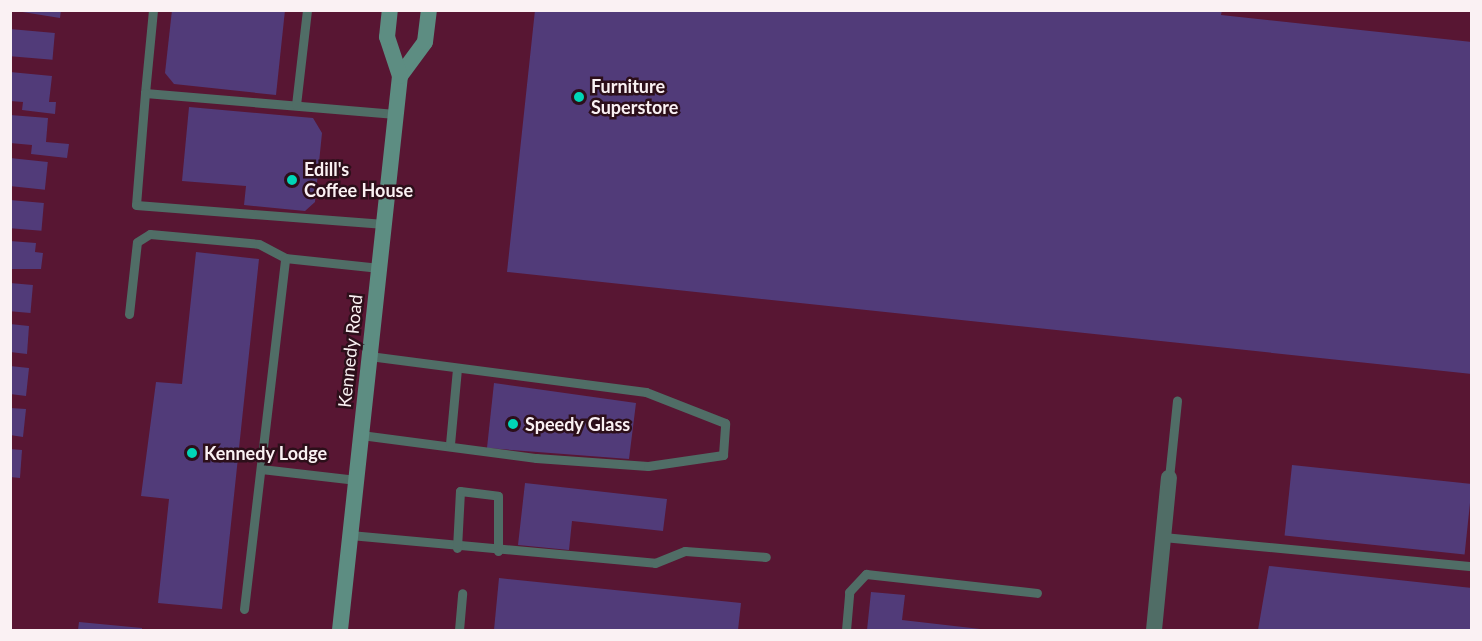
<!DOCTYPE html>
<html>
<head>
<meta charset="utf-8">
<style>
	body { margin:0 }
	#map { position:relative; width:1482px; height:641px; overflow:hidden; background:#581633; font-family:Lato,sans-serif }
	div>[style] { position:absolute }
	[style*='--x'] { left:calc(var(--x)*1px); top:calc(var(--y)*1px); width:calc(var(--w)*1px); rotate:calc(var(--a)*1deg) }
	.building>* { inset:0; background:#513b79; transform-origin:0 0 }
	.service>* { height:9px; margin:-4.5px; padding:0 4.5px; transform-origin:4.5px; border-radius:4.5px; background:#506d66 }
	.minor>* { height:16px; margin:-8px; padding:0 8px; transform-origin:8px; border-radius:8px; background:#506d66 }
	.secondary>* { height:16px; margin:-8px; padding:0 8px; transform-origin:8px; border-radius:8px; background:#5d8d82 }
	.dots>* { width:16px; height:16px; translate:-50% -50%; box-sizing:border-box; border:3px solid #2c0f1a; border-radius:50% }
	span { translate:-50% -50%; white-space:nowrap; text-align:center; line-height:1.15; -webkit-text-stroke:5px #2c0f1a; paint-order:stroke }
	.poi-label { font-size:18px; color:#faf1f3; font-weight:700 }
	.left { translate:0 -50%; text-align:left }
	.street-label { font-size:18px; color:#faf1f3 }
	.frame { position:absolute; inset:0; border:12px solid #faf1f3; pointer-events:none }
</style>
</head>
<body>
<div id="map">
	<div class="building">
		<i style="clip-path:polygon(10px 10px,61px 10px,60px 18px)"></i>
		<i style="clip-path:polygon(172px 10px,285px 10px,276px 95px,174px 84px,165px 73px)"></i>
		<i style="clip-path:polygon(535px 10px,1222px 10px,1221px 15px,1472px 42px,1472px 374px,507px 272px)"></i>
		<i style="left:10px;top:29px;width:45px;height:27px;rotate:5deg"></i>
		<i style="clip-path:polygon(10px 72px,52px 76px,49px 102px,56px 102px,55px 114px,22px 110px,23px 102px,10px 101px)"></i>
		<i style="clip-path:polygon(189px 107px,313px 118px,322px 133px,315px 202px,305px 211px,244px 205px,246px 186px,182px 181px)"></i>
		<i style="clip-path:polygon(10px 115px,48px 118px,46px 142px,69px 144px,67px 158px,31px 154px,32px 145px,10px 143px)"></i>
		<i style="left:10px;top:158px;width:38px;height:28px;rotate:6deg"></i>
		<i style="left:10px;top:200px;width:34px;height:28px;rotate:5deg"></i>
		<i style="clip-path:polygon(10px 241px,36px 243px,35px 252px,43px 253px,41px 269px,10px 269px)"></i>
		<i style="clip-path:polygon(196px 252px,259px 259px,222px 609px,158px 603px,169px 499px,141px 496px,156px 382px,182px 384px)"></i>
		<i style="left:10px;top:283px;width:23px;height:28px;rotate:5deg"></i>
		<i style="clip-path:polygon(10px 324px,29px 326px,27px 354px,10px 352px)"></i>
		<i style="clip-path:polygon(10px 366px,29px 368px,26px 396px,10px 394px)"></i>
		<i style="clip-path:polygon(494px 383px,636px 403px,629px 459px,487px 448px)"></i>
		<i style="clip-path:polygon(10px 408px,26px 409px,23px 437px,10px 435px)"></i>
		<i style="clip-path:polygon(10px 449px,22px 450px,20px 478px,10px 477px)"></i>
		<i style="left:1292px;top:465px;width:181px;height:71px;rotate:6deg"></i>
		<i style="clip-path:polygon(525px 483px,667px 499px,663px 531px,572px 521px,569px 550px,518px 545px)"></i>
		<i style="clip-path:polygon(1269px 566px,1472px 588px,1472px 630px,1258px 630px)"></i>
		<i style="clip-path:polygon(499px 578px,741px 603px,738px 630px,494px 630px)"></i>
		<i style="clip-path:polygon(871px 592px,905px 595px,902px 620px,989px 630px,867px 630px)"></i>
		<i style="clip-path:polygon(79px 622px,142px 628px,142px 630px,78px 630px)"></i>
	</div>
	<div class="service">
		<i style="--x:153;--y:10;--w:83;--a:95.5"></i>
		<i style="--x:145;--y:93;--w:251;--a:4.8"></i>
		<i style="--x:145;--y:93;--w:112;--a:94.6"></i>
		<i style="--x:136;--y:205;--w:249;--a:4.4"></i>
		<i style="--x:296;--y:105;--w:96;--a:-83.4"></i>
		<i style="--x:129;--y:314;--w:72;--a:-83.7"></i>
		<i style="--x:137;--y:242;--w:15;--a:-32"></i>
		<i style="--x:150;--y:234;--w:109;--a:5.2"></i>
		<i style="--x:259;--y:244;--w:30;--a:28"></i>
		<i style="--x:285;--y:258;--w:95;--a:6.1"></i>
		<i style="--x:361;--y:435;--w:177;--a:7.5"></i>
		<i style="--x:536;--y:458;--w:112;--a:4.1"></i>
		<i style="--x:648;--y:466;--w:76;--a:-8.3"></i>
		<i style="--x:723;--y:455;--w:32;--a:-86"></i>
		<i style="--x:725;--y:423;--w:85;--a:-158.6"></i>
		<i style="--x:646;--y:392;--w:279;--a:-172.6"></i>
		<i style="--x:450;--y:444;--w:75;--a:-84.7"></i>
		<i style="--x:261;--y:469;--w:96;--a:6.6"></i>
		<i style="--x:1169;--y:478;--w:78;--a:-84.1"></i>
		<i style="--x:350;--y:535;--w:306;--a:5.2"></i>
		<i style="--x:655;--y:563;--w:32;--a:-22"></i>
		<i style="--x:685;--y:551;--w:81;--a:4.2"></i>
		<i style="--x:1163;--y:537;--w:310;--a:5.4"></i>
		<i style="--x:457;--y:548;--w:57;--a:-87"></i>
		<i style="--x:460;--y:491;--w:38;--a:7"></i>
		<i style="--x:498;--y:496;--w:55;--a:90"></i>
		<i style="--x:244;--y:609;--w:353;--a:-83.3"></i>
		<i style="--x:459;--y:630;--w:37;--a:-85"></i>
		<i style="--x:846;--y:630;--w:38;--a:-85"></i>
		<i style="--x:849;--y:592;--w:25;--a:-47"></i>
		<i style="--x:866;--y:574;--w:172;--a:6.3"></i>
	</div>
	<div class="minor">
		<i style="--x:1154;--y:630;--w:153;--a:-84.4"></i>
	</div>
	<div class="secondary">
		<i style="--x:400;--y:76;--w:42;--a:-53.7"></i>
		<i style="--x:425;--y:42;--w:32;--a:-83"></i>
		<i style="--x:340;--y:630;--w:557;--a:-83.82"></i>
		<i style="--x:400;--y:76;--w:41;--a:-108.4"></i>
		<i style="--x:387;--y:37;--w:27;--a:-84"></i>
	</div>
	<div class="dots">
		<i style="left:579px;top:97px;background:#00d5b7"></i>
		<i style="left:292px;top:180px;background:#00d5b7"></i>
		<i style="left:513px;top:424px;background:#00d5b7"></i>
		<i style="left:192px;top:453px;background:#00d5b7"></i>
	</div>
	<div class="poi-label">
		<span class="left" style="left:591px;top:97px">Furniture<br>Superstore</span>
		<span class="left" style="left:304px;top:180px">Edill's<br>Coffee House</span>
		<span class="left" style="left:525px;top:424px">Speedy Glass</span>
		<span class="left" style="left:204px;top:453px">Kennedy Lodge</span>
	</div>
	<div class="street-label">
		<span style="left:350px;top:351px;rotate:-84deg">Kennedy Road</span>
	</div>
	<div class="frame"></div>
</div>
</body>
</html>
